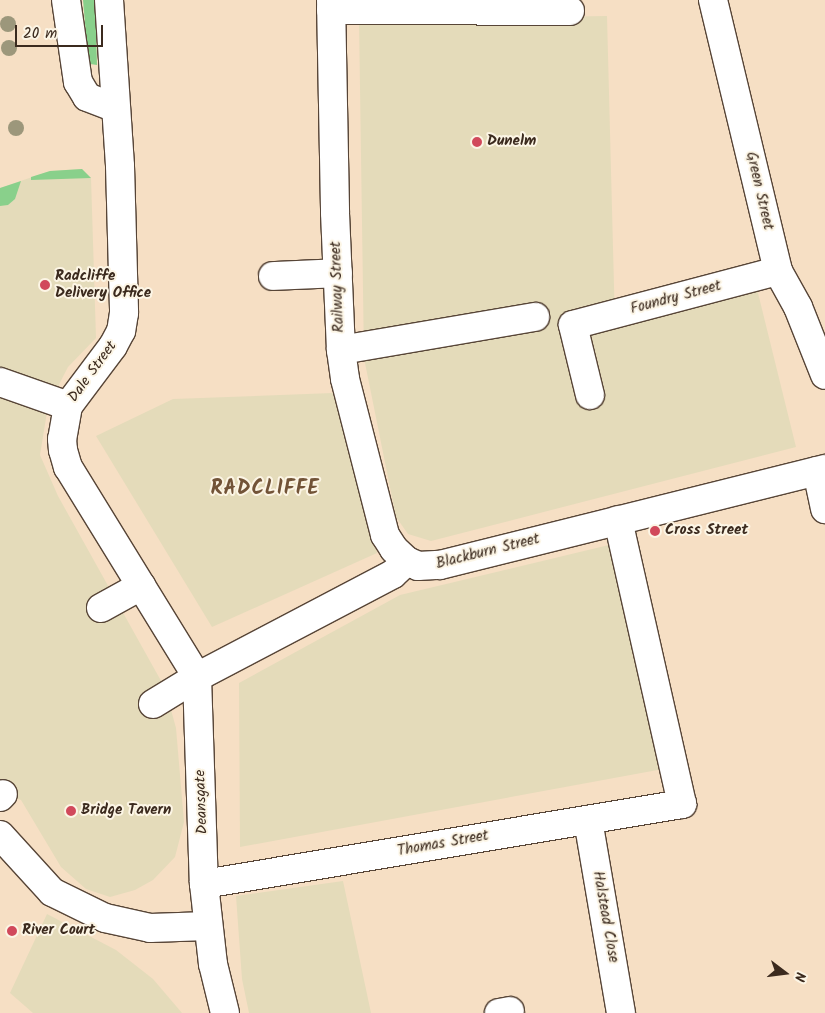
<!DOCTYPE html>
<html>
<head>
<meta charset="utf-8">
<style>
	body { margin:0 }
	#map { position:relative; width:825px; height:1013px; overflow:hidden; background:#f6dfc4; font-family:Kalam,sans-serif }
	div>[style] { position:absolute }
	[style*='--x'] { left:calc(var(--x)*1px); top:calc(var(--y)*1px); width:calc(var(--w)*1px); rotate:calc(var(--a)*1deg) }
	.built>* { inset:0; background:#e4dbba }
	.green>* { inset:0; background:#89d08b }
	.roads { filter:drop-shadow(1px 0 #574537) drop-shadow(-1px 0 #574537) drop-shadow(0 1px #574537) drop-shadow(0 -1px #574537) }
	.minor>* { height:28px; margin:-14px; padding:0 14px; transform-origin:14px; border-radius:14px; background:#fff }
	.trees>* { width:16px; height:16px; margin:-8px; border-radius:50%; background:#9c977b }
	.dots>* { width:14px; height:14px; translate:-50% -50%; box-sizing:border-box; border:2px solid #fcf5e5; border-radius:50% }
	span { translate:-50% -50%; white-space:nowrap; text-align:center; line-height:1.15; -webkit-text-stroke:4px #fcf5e5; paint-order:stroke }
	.poi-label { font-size:15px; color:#3b2a1e; font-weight:700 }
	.left { translate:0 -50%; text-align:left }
	.street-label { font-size:15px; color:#3b2a1e }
	.district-label { font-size:20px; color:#725337; font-weight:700; letter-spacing:1px }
	.north { position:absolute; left:760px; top:948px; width:50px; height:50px; -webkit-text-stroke:4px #fcf5e5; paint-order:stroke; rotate:105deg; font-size:14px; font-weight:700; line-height:20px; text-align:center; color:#3b2a1e }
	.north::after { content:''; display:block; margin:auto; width:18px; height:22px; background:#3b2a1e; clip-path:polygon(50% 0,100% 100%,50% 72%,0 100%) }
	.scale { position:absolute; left:15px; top:25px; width:88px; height:22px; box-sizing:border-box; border:2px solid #3b2a1e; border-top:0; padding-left:6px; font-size:15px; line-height:18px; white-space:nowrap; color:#3b2a1e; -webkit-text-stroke:4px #fcf5e5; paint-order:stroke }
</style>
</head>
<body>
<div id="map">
	<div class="built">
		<i style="clip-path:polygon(607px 16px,615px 324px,757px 289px,796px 447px,431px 541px,408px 534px,396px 517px,364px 358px,359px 20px)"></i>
		<i style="clip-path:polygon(82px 169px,91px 178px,96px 338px,68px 367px,48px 406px,40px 455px,58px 496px,165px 688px,176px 728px,184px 822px,175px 857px,153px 880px,135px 890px,110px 897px,86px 889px,61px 867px,21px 800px,0 793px,0 188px,50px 171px)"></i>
		<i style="clip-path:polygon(333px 393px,377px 553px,212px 627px,96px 436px,173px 399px)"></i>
		<i style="clip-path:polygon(613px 544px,663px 769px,240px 847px,239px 683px,400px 595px)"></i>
		<i style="clip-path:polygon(343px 881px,371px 1013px,249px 1013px,242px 979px,236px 896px)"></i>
		<i style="clip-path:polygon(47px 914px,116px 950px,153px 979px,182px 1013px,33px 1013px,10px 993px)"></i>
	</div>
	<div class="green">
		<i style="clip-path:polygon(83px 0,95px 0,97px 65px,90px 64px,88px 57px)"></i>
		<i style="clip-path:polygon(82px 169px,91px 178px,31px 180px,31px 177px,50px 171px)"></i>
		<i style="clip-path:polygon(21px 181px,15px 199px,8px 205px,0 206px,0 188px)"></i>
	</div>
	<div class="roads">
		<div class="minor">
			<i style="--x:66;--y:0;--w:83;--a:81.7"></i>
			<i style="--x:78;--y:82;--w:17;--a:59"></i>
			<i style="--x:87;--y:97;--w:30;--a:21"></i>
			<i style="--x:109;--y:0;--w:166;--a:86.2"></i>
			<i style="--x:120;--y:166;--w:147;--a:88.4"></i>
			<i style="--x:124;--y:313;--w:18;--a:99"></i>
			<i style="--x:121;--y:331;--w:17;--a:118"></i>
			<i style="--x:113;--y:346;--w:75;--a:126.9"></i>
			<i style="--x:68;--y:406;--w:34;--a:100"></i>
			<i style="--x:62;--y:439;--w:11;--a:85"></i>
			<i style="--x:63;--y:450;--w:18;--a:74"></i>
			<i style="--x:68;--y:467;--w:246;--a:58.4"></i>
			<i style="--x:197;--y:677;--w:207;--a:88.1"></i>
			<i style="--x:204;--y:884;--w:81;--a:83.6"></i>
			<i style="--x:213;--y:964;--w:50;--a:76.2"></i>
			<i style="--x:331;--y:0;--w:213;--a:88.9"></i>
			<i style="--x:335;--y:213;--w:137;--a:87.5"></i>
			<i style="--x:341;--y:350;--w:29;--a:82"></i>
			<i style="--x:345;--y:379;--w:161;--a:75.6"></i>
			<i style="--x:385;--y:535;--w:17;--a:57"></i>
			<i style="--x:394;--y:549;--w:18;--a:43"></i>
			<i style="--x:407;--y:561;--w:12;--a:24"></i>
			<i style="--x:418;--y:566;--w:22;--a:-3"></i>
			<i style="--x:440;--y:565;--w:397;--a:-14"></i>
			<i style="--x:713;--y:0;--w:279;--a:76.5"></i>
			<i style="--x:778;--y:271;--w:41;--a:60.9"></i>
			<i style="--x:798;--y:307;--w:73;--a:68.3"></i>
			<i style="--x:331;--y:10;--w:239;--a:0.2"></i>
			<i style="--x:273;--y:276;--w:65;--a:-2.6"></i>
			<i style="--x:341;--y:350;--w:197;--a:-9.7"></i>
			<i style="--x:0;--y:382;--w:72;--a:19.4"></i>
			<i style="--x:590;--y:395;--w:72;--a:-103.7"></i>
			<i style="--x:573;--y:325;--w:212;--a:-14.8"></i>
			<i style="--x:817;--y:471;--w:39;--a:78"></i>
			<i style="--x:101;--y:608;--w:46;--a:-28.8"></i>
			<i style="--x:153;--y:704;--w:52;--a:-31.5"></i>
			<i style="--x:197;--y:677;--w:221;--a:-27.7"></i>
			<i style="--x:393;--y:574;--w:19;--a:-43"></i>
			<i style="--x:0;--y:797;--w:4;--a:-45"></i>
			<i style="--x:588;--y:820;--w:196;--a:80.3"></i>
			<i style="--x:0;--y:835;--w:77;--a:47.6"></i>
			<i style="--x:52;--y:892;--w:59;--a:26.1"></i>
			<i style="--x:105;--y:918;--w:46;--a:12.5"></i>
			<i style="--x:150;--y:928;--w:58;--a:-2"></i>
			<i style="--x:204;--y:884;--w:485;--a:-9.5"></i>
			<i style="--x:682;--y:804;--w:291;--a:-102.7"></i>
			<i style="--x:499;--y:1013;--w:11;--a:-10"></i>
		</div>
	</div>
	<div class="trees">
		<i style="left:8px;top:24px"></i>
		<i style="left:9px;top:48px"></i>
		<i style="left:16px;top:128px"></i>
	</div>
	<div class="dots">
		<i style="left:477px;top:142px;background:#d1495b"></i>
		<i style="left:45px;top:285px;background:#d1495b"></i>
		<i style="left:655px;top:531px;background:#d1495b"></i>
		<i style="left:71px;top:811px;background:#d1495b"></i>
		<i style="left:12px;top:931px;background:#d1495b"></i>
	</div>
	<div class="poi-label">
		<span class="left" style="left:487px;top:142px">Dunelm</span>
		<span class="left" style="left:55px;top:285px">Radcliffe<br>Delivery Office</span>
		<span class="left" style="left:665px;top:531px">Cross Street</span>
		<span class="left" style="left:81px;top:811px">Bridge Tavern</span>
		<span class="left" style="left:22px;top:931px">River Court</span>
	</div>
	<div class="street-label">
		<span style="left:759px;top:191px;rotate:77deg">Green Street</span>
		<span style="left:338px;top:287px;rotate:-92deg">Railway Street</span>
		<span style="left:676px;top:298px;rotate:-15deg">Foundry Street</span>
		<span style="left:93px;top:372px;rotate:-54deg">Dale Street</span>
		<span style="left:488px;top:552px;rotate:-14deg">Blackburn Street</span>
		<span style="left:202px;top:802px;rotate:-92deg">Deansgate</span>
		<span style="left:443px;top:844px;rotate:-10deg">Thomas Street</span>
		<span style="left:605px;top:917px;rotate:80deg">Halstead Close</span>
	</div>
	<div class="district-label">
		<span style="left:265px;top:489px">RADCLIFFE</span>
	</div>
	<div class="north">N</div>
	<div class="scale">20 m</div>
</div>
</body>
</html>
